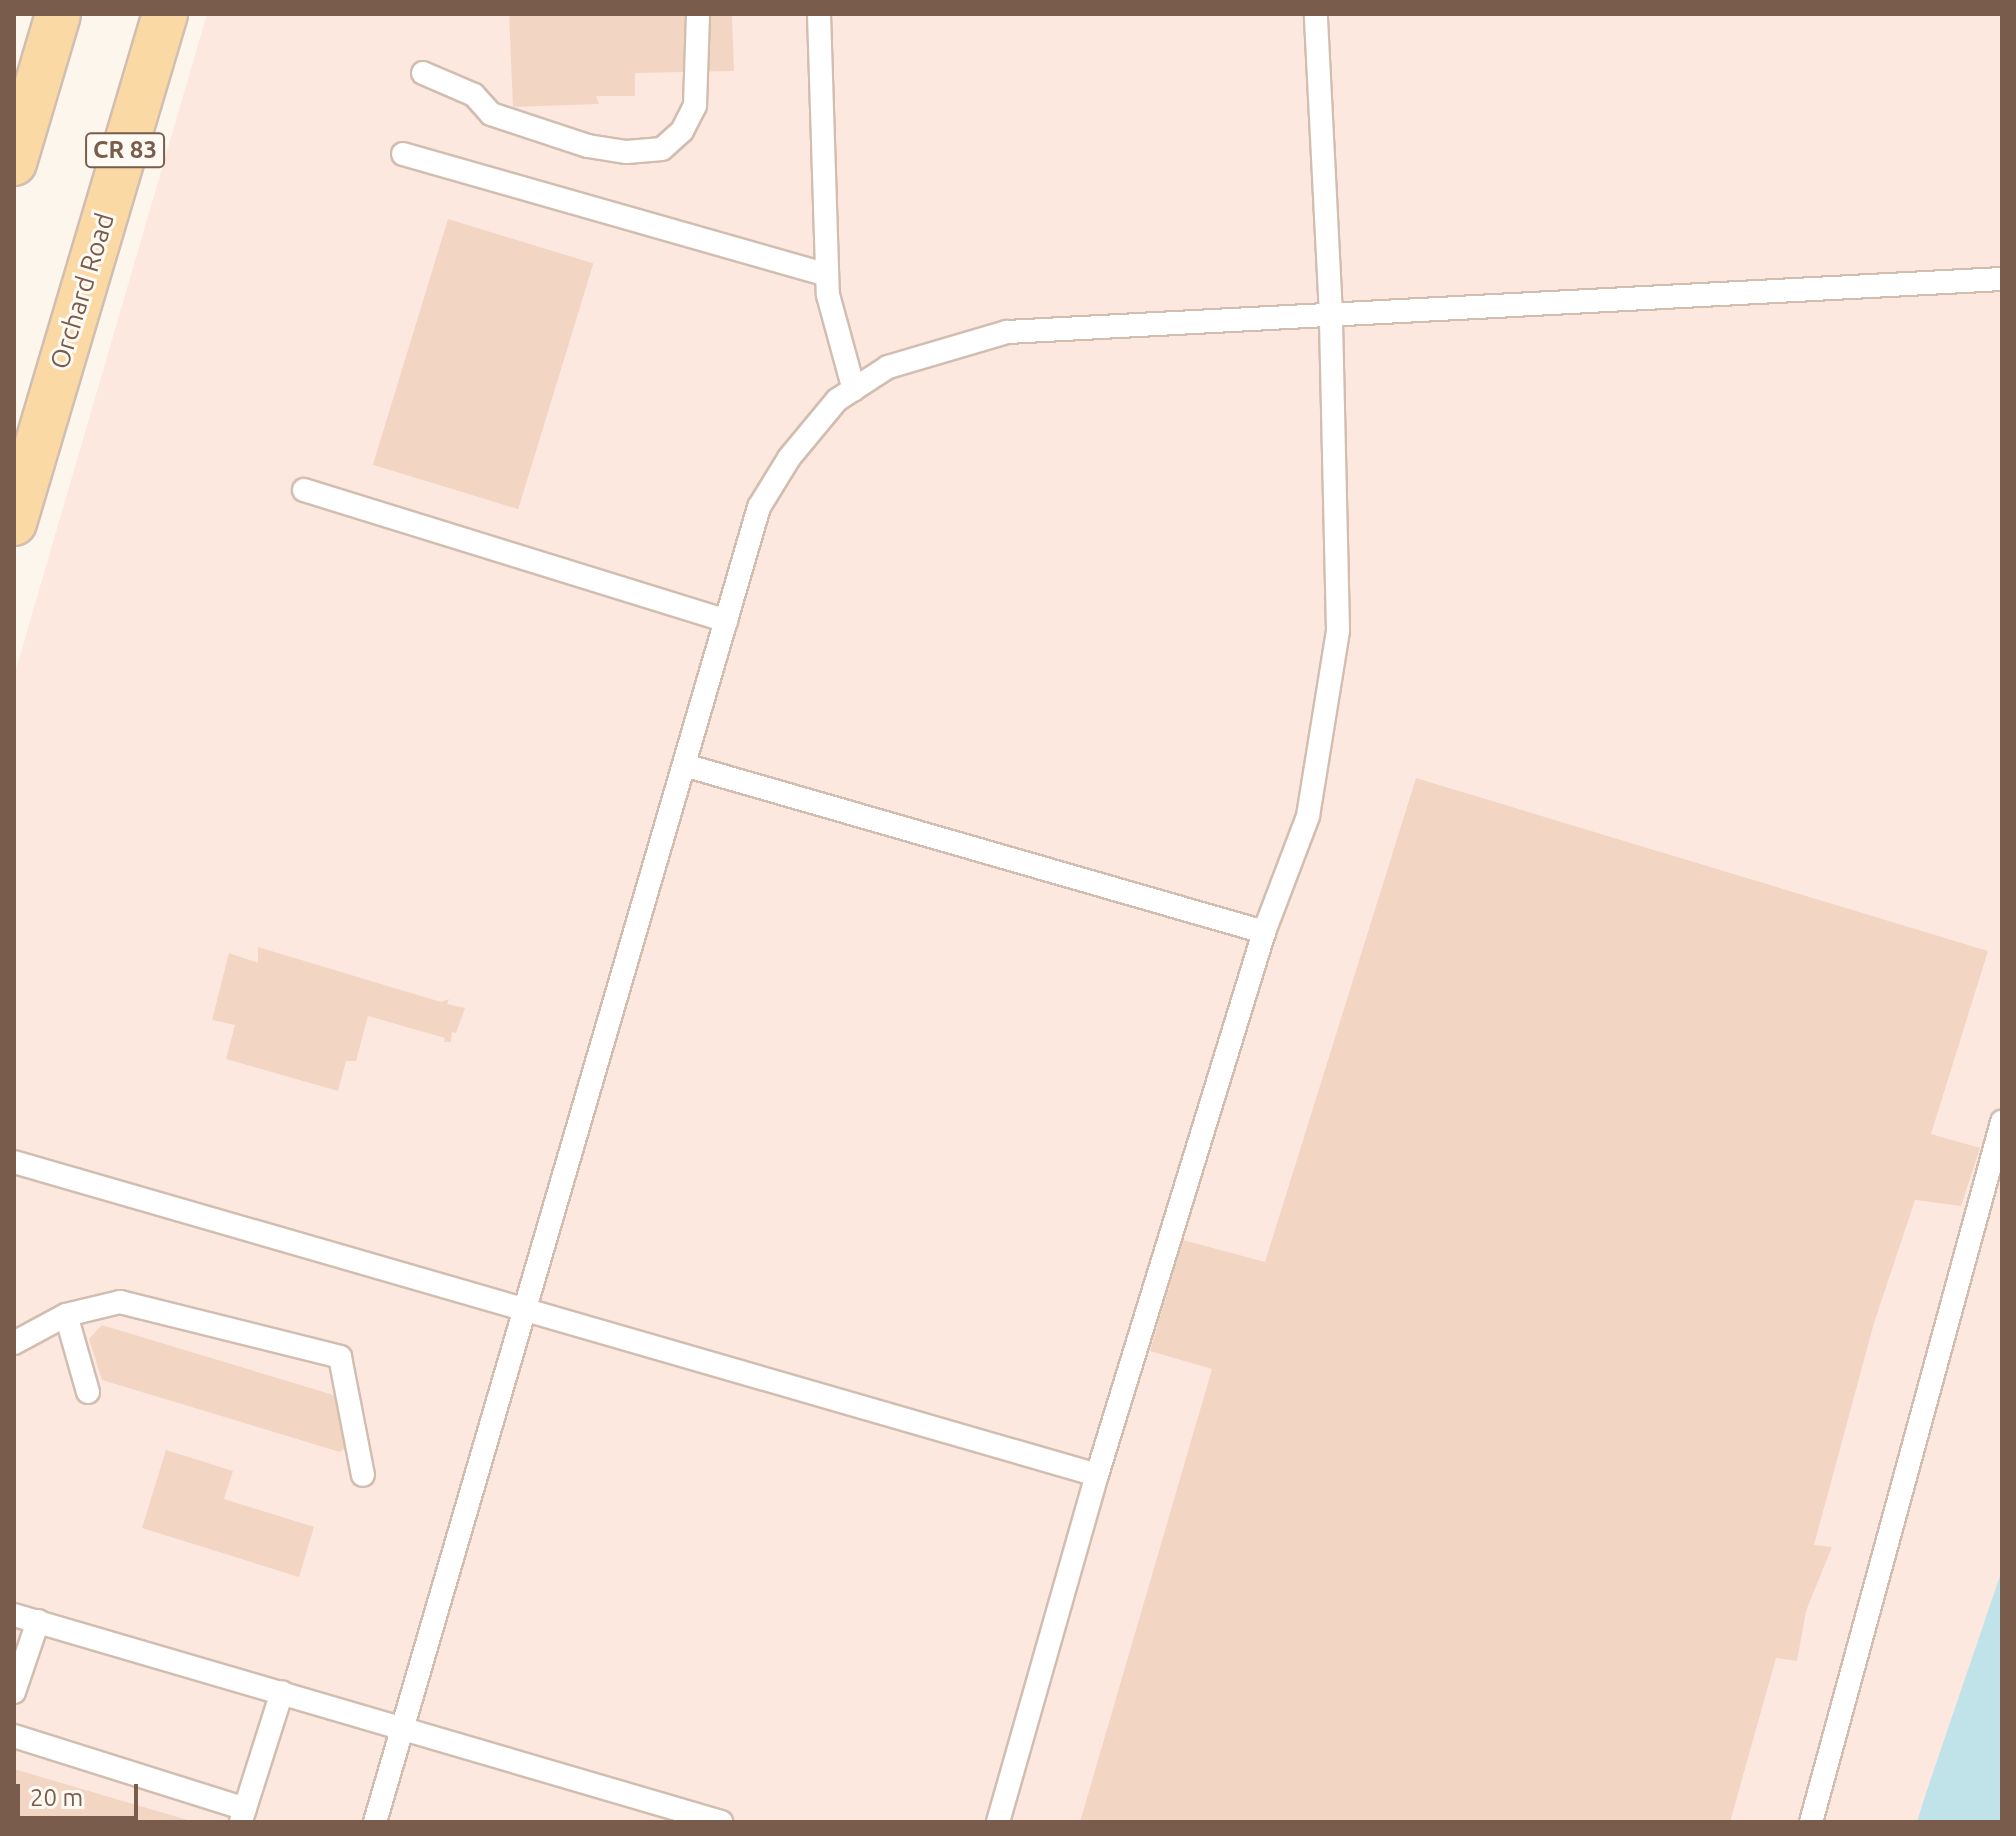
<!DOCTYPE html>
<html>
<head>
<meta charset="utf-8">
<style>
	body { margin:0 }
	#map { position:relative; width:2016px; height:1836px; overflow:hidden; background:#fdf6ec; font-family:Ubuntu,sans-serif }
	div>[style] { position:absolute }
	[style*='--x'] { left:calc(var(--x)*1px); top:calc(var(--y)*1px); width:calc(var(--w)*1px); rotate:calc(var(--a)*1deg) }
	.commercial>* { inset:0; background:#fde8e0 }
	.water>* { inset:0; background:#bfe3e8 }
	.building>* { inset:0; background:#f3d5c3; transform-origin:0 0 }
	.roads { filter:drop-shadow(2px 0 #d1beb0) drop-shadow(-2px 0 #d1beb0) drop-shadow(0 2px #d1beb0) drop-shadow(0 -2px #d1beb0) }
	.service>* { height:22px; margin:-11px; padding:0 11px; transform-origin:11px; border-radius:11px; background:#fff }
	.primary>* { height:44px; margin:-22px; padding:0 22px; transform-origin:22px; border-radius:22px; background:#fbd9a5 }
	span { translate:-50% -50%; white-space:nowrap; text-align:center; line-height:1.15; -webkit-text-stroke:6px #fffaf3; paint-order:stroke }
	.shield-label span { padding:2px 6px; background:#fffaf3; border:2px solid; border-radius:6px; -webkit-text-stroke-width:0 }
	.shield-label { font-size:24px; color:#7a5c4d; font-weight:700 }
	.street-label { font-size:26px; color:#7a5c4d }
	.frame { position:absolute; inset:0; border:16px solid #7a5c4d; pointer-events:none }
	.scale { position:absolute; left:16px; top:1784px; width:122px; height:36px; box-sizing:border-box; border:4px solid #7a5c4d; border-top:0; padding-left:10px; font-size:24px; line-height:28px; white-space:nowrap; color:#7a5c4d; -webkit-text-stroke:6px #fffaf3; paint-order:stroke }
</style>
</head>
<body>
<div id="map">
	<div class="commercial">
		<i style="clip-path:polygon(207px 14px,2002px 14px,2002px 1822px,14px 1822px,14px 676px)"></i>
	</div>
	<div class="water">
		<i style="clip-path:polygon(2002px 1570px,2002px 1822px,1917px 1822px,1926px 1793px)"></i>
	</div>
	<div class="building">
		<i style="clip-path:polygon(509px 14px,732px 14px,734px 71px,635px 73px,635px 96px,596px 96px,599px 104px,513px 107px)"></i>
		<i style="left:448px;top:219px;width:152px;height:257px;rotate:17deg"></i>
		<i style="clip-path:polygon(1416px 778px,1988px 951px,1931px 1134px,1980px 1148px,1961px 1206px,1915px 1200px,1874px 1323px,1814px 1545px,1832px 1547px,1806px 1611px,1797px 1661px,1776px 1658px,1730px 1822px,1080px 1822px,1212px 1369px,1150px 1351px,1183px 1240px,1265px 1262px)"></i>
		<i style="clip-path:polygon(258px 947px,441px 1002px,449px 999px,447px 1004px,465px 1008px,456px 1033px,452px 1032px,451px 1042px,444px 1042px,445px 1038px,368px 1016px,356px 1061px,346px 1061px,338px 1091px,226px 1059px,235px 1025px,212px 1020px,229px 953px,258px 963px)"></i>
		<i style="clip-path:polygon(102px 1325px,340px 1397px,354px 1440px,340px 1452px,102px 1380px,89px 1339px)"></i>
		<i style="clip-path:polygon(166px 1450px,233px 1471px,224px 1499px,314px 1527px,299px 1577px,142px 1528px)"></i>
		<i style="clip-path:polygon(14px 1769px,191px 1821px,190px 1822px,14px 1822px)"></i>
	</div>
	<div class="roads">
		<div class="service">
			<i style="--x:819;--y:14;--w:281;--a:88.2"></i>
			<i style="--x:828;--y:295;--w:98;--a:74.7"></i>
			<i style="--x:423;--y:73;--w:56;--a:23.3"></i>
			<i style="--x:474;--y:95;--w:25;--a:48"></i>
			<i style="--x:491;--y:114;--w:102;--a:18.3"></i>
			<i style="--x:588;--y:146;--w:39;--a:9"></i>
			<i style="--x:627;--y:152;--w:35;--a:-5"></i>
			<i style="--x:662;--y:149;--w:27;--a:-42"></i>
			<i style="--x:682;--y:131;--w:29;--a:-63"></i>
			<i style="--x:695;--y:105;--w:91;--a:-88.1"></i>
			<i style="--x:403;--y:154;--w:441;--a:15.9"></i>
			<i style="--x:304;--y:490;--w:442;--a:17.2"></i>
			<i style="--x:684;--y:765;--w:604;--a:16.06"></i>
			<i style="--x:14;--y:1162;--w:1127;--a:16.12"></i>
			<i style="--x:14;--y:1343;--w:59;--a:-28.3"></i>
			<i style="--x:88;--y:1392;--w:80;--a:-105.9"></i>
			<i style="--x:66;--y:1315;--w:56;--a:-13.5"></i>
			<i style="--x:120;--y:1302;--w:227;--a:14"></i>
			<i style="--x:340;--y:1357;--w:120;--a:79"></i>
			<i style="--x:14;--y:1615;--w:737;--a:16.32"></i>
			<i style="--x:14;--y:1692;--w:75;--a:-71.3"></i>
			<i style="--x:14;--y:1736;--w:242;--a:17.5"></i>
			<i style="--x:241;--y:1821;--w:135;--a:-72.4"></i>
			<i style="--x:375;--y:1822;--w:1370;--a:-73.72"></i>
			<i style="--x:759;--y:507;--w:57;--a:-58.5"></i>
			<i style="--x:789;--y:458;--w:75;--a:-50.4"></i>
			<i style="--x:837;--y:400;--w:61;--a:-32.9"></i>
			<i style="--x:888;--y:367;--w:124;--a:-16.4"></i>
			<i style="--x:1007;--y:332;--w:996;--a:-3.05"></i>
			<i style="--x:998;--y:1822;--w:361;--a:-74.1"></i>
			<i style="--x:1097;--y:1475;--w:568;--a:-72.9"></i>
			<i style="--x:1264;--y:932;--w:124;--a:-69.2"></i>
			<i style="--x:1308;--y:816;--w:188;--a:-80.8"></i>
			<i style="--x:1338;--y:630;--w:315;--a:-91.3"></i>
			<i style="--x:1331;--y:315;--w:301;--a:-92.9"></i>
			<i style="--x:1811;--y:1822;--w:726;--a:-74.74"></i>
		</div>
		<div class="primary">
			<i style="--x:14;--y:163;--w:155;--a:-73.5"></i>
			<i style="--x:14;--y:523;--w:531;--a:-73.48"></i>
		</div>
	</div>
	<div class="shield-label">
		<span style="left:125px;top:150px">CR 83</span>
	</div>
	<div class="street-label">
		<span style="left:82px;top:291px;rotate:-73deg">Orchard Road</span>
	</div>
	<div class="frame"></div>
	<div class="scale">20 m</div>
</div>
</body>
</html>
